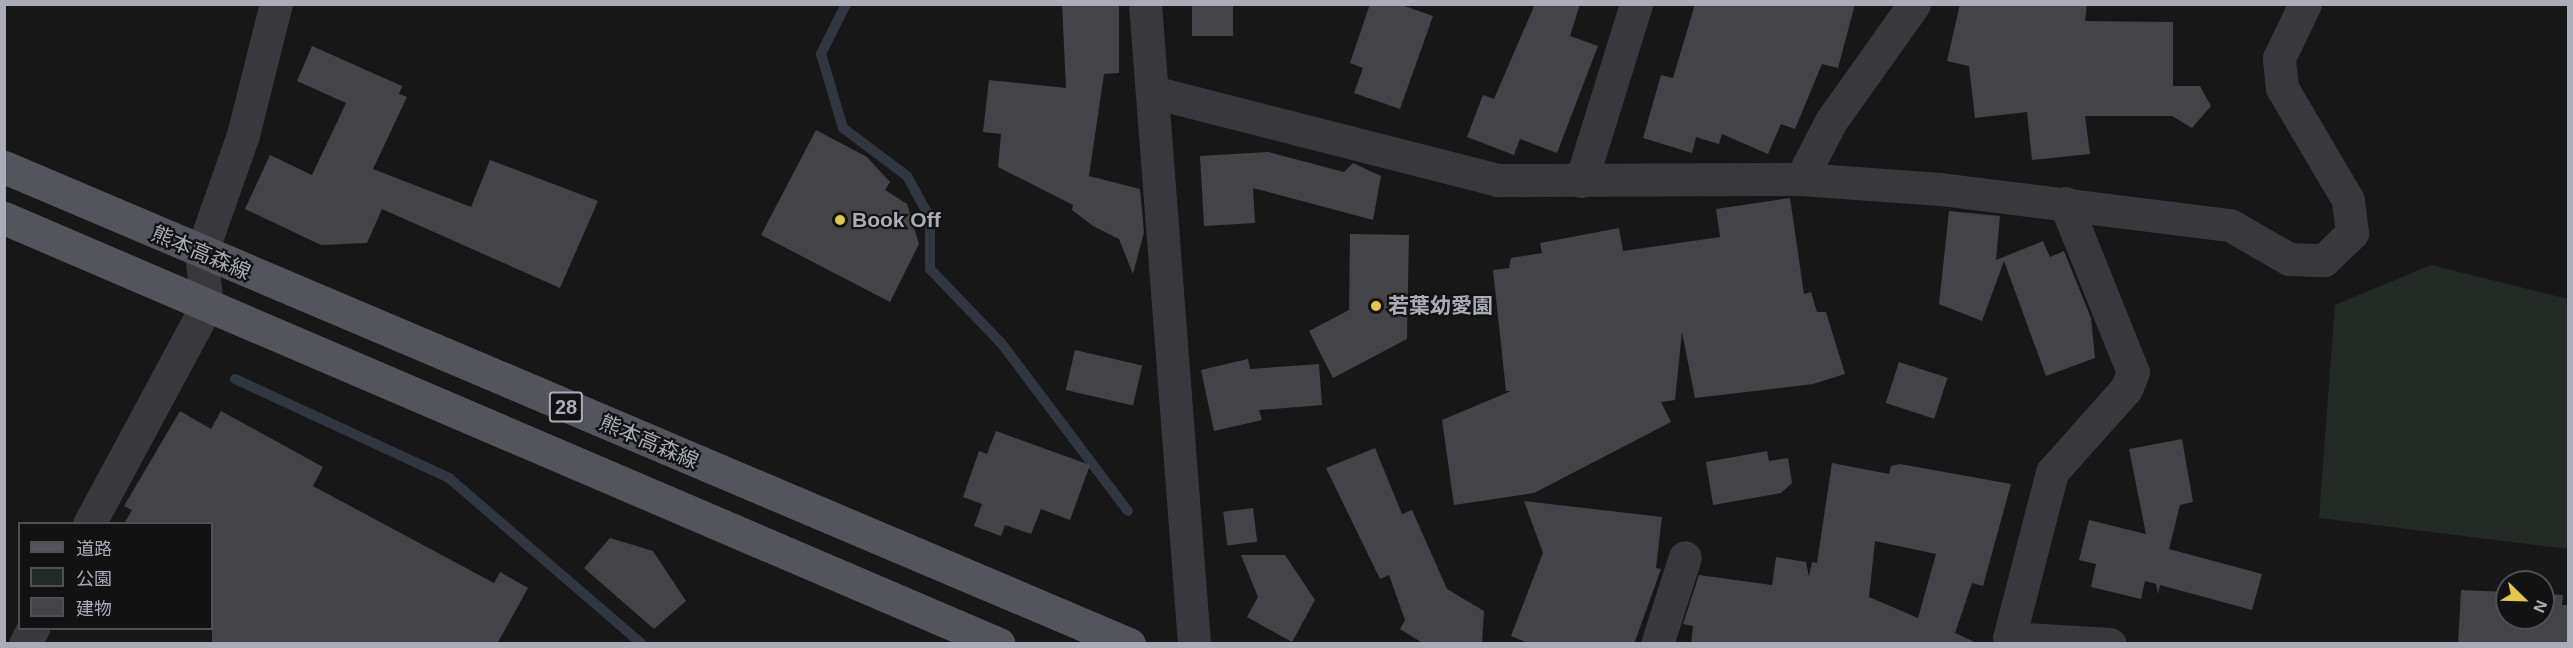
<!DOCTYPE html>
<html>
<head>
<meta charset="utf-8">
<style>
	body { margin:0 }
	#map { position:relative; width:2573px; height:648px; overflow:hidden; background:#171718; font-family:Arial,"Noto Sans JP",sans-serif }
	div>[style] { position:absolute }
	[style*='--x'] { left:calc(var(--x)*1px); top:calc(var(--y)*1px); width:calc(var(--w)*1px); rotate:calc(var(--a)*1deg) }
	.green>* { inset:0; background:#232a25 }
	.stream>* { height:10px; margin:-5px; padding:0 5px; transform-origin:5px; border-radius:5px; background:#313740 }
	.building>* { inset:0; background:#444448; transform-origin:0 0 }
	.minor>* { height:33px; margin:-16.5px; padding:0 16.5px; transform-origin:16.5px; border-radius:16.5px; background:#38383d }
	.tertiary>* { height:33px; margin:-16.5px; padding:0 16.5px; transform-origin:16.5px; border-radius:16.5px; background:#38383d }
	.primary>* { height:33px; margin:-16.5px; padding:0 16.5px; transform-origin:16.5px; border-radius:16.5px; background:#54555c }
	.dots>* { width:16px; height:16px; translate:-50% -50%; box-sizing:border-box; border:3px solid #121213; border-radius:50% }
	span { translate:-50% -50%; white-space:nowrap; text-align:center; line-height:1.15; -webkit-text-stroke:4.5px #121213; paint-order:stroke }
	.shield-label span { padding:2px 4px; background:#121213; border:2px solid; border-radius:4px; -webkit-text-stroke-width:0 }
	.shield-label { font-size:20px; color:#aaacb7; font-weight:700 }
	.poi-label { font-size:21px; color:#aaacb7; font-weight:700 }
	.left { translate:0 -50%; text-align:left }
	.street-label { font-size:21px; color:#aaacb7 }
	.frame { position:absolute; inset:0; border:6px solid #aaacb7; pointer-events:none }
	.legend { position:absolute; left:18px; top:522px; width:195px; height:108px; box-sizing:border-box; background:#121213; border:2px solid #4f5055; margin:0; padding:8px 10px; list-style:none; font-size:18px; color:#aaacb7 }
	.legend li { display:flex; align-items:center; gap:12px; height:30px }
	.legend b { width:30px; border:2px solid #4f5055 }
	.north { position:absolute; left:2495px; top:570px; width:60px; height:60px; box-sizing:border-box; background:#121213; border:2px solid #4f5055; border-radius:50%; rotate:113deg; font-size:16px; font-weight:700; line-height:24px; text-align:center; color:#aaacb7 }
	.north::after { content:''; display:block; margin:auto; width:21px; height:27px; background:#e1c846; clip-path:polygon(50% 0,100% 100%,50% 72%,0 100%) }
</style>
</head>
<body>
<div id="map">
	<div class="green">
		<i style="clip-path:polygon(2431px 265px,2568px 299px,2568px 549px,2319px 518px,2335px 305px)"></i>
	</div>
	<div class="stream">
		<i style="--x:846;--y:4;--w:56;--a:116.6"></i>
		<i style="--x:821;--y:54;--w:77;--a:73.4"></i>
		<i style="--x:843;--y:128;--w:80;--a:36.9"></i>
		<i style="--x:907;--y:176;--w:48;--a:61.3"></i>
		<i style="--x:930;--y:218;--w:51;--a:90"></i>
		<i style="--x:930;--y:269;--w:104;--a:46.2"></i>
		<i style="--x:1002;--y:344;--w:209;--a:53"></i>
		<i style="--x:235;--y:379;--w:236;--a:24.8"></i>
		<i style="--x:449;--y:478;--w:255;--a:40.7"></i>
	</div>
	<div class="building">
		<i style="clip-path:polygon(1062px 4px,1119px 4px,1119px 73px,1104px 74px,1089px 176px,1140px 189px,1144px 232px,1133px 274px,1119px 239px,1093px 226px,1072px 210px,1073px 205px,998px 167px,1001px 134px,983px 132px,989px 80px,1066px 88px)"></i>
		<i style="left:1192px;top:4px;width:41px;height:32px"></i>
		<i style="clip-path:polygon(1370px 4px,1399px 4px,1433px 16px,1400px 109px,1354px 93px,1363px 68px,1350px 63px)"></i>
		<i style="clip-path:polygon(1535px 4px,1580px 4px,1570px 36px,1598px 46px,1557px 153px,1520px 139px,1514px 155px,1467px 137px,1483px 95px,1494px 99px)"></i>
		<i style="clip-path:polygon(1695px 4px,1855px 4px,1838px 68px,1822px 64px,1795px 129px,1781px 124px,1768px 154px,1722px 134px,1719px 144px,1696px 137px,1692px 153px,1643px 138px,1661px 75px,1673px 78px)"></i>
		<i style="clip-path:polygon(1960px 4px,2087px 4px,2085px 21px,2173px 22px,2173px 86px,2200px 86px,2211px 106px,2192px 128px,2172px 116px,2085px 116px,2090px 154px,2032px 160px,2027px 112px,1975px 118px,1969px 66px,1947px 61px)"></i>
		<i style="clip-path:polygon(312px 46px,402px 86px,399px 94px,407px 97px,373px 169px,471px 207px,490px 160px,598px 201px,560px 288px,382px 209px,367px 243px,321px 245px,245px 209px,270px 155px,312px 175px,346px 103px,297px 81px)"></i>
		<i style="clip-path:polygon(816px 130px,867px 157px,890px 182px,885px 190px,907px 204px,919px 244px,890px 302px,761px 235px)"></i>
		<i style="clip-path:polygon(1268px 152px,1344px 172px,1353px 163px,1381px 176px,1373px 220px,1253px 188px,1255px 223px,1204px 226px,1200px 156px)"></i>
		<i style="clip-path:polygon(1790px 198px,1804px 294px,1811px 292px,1817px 312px,1826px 312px,1845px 374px,1813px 384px,1695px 398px,1682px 332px,1675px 400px,1661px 402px,1671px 422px,1534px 493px,1454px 505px,1442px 420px,1511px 391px,1506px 391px,1493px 270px,1509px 268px,1511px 258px,1542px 253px,1540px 243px,1619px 228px,1623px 251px,1720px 237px,1716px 209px)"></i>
		<i style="clip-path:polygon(1949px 211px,2000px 216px,1996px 260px,2043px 241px,2050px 257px,2064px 251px,2091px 318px,2095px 358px,2046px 376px,2004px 261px,1982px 321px,1939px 304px)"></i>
		<i style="clip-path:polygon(1350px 234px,1409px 235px,1407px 339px,1333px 378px,1309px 331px,1349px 310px)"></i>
		<i style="left:1075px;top:350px;width:69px;height:41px;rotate:13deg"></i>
		<i style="clip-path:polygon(1248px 359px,1250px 369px,1319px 364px,1322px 405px,1259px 410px,1262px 420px,1214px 431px,1201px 370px)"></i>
		<i style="left:1899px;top:362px;width:51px;height:43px;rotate:18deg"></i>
		<i style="clip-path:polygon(180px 411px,211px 429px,221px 411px,323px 467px,313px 486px,494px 583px,500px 572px,528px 588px,497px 644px,212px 644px,212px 524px,124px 524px,132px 510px,124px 506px)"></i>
		<i style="clip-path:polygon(996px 431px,1090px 465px,1070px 520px,1041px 509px,1031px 534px,1005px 525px,1001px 536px,974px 526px,982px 504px,963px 497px,979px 451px,987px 454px)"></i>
		<i style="clip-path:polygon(2182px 439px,2193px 502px,2180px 505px,2169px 549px,2262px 574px,2252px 610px,2160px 585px,2158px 594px,2156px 584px,2145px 581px,2141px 599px,2091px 587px,2096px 564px,2079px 560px,2089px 520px,2146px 534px,2129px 449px)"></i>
		<i style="clip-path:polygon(1375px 448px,1402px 514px,1412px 510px,1447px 589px,1484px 611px,1482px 644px,1424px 644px,1400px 629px,1405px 620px,1389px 575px,1380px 579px,1326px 468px)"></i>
		<i style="clip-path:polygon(1767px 451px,1769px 461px,1788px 458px,1792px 483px,1781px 493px,1713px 505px,1706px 462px)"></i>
		<i style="clip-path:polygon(evenodd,1832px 463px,1889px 474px,1891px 466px,1900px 464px,2011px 484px,1983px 586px,1972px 583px,1955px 633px,1979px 644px,1691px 644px,1693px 626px,1683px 624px,1699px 575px,1772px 585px,1776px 557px,1806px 562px,1809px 577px,1812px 562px,1817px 563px,1832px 463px,1875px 541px,1936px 554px,1918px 618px,1869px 597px,1875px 541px)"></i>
		<i style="clip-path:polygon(1524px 501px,1662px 517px,1656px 568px,1661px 569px,1634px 644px,1530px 644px,1511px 636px,1543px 553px)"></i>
		<i style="left:1253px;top:508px;width:34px;height:30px;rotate:83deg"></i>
		<i style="clip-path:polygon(610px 538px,653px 551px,686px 601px,654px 629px,584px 568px)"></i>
		<i style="clip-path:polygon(1241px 555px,1285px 555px,1315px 600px,1292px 642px,1247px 617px,1258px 597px)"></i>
		<i style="clip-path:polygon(2461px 590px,2507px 592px,2507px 618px,2543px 618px,2543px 594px,2563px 595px,2562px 605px,2568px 605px,2568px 644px,2458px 644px)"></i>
	</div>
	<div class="minor">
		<i style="--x:1153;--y:92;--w:355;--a:14.3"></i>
		<i style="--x:1497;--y:180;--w:304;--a:-0.2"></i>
		<i style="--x:1801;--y:179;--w:65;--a:-62.7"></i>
		<i style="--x:1831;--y:121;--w:143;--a:-54.6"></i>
		<i style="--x:1801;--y:179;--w:139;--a:4.1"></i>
		<i style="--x:1940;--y:189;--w:292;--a:7.1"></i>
		<i style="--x:2230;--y:225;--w:68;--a:30"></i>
		<i style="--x:2289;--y:259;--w:35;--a:2"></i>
		<i style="--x:2324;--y:260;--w:39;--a:-44"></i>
		<i style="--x:2352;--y:233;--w:33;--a:-97"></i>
		<i style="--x:2348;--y:200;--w:130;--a:-120.5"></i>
		<i style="--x:2282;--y:88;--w:30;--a:-96"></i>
		<i style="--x:2279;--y:58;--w:60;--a:-64.3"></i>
		<i style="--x:1581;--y:181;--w:185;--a:-72.7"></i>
		<i style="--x:2065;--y:203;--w:182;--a:68.1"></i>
		<i style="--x:2133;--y:372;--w:18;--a:112"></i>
		<i style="--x:2126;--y:389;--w:111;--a:131.7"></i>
		<i style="--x:2052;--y:472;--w:171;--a:104.5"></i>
		<i style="--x:2009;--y:638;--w:101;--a:3.4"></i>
		<i style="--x:89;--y:524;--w:249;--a:-61.7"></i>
		<i style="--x:207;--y:305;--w:51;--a:-96.7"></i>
		<i style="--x:201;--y:254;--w:126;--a:-70.6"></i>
		<i style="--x:243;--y:135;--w:135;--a:-75.9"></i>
		<i style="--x:25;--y:644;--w:18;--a:-63"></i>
		<i style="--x:1657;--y:644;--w:91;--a:-72.2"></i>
	</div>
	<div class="tertiary">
		<i style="--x:1145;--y:4;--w:642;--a:85.62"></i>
	</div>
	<div class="primary">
		<i style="--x:4;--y:167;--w:1222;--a:22.98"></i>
		<i style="--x:4;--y:218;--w:1082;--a:23.18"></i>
	</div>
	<div class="dots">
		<i style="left:840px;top:220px;background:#e1c846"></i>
		<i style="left:1376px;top:306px;background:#e1c846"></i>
	</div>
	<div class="shield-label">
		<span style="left:566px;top:407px">28</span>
	</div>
	<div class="poi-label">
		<span class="left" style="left:852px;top:220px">Book Off</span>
		<span class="left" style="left:1388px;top:306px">若葉幼愛園</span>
	</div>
	<div class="street-label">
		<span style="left:201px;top:253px;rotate:23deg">熊本高森線</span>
		<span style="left:649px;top:442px;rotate:23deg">熊本高森線</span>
	</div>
	<div class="frame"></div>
	<ul class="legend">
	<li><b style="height:8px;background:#54555c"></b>道路</li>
	<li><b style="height:16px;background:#232a25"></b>公園</li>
	<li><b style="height:16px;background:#444448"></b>建物</li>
	</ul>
	<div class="north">N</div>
</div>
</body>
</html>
